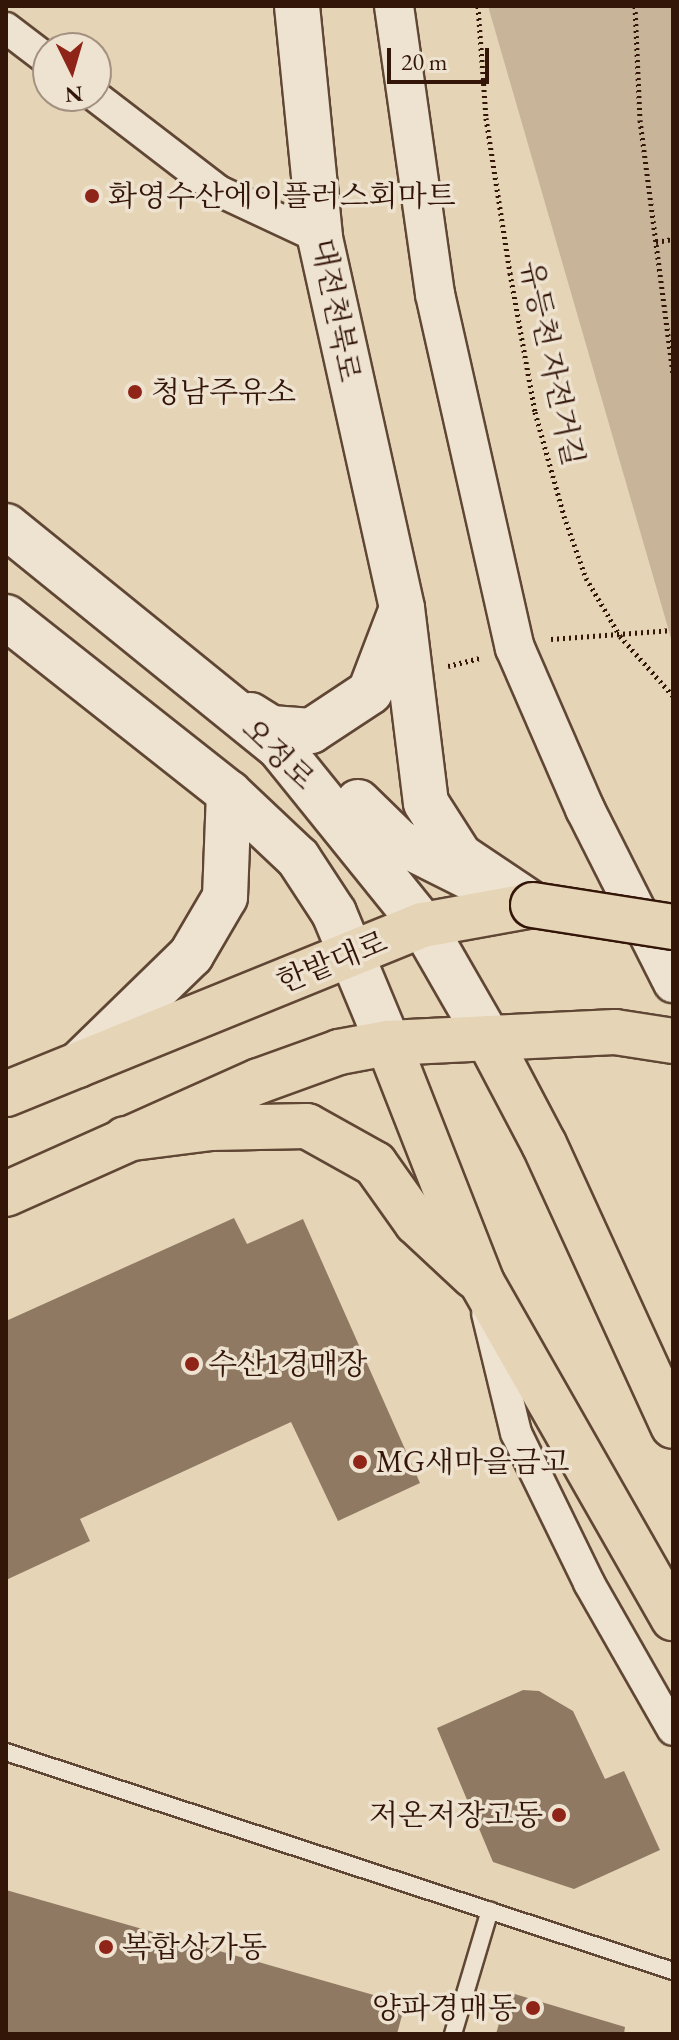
<!DOCTYPE html>
<html>
<head>
<meta charset="utf-8">
<style>
	body { margin:0 }
	#map { position:relative; width:679px; height:2040px; overflow:hidden; background:#e5d4b6; font-family:"EB Garamond","Noto Serif KR",serif }
	div>[style] { position:absolute }
	[style*='--x'] { left:calc(var(--x)*1px); top:calc(var(--y)*1px); width:calc(var(--w)*1px); rotate:calc(var(--a)*1deg) }
	.green>* { inset:0; background:#c7b499 }
	.building>* { inset:0; background:#907963 }
	.path>* { height:5px; margin-top:-2.5px; transform-origin:0; background:repeating-linear-gradient(90deg,#341609 0 2px,transparent 0 6px) }
	.roads { filter:drop-shadow(2px 0 #604634) drop-shadow(-2px 0 #604634) drop-shadow(0 2px #604634) drop-shadow(0 -2px #604634) }
	.service>* { height:16px; margin:-8px; padding:0 8px; transform-origin:8px; border-radius:8px; background:#eee3d0 }
	.minor>* { height:30px; margin:-15px; padding:0 15px; transform-origin:15px; border-radius:15px; background:#eee3d0 }
	.tertiary>* { height:38px; margin:-19px; padding:0 19px; transform-origin:19px; border-radius:19px; background:#eee3d0 }
	.secondary>* { height:44px; margin:-22px; padding:0 22px; transform-origin:22px; border-radius:22px; background:#eee3d0 }
	.primary>* { height:44px; margin:-22px; padding:0 22px; transform-origin:22px; border-radius:22px; background:#e5d4b6 }
	.trunk>* { height:44px; margin:-22px; padding:0 22px; transform-origin:22px; border-radius:22px; background:#e5d4b6 }
	.bridges { filter:drop-shadow(2px 0 #341609) drop-shadow(-2px 0 #341609) drop-shadow(0 2px #341609) drop-shadow(0 -2px #341609) }
	.primary-bridge>* { height:44px; margin:-22px; padding:0 22px; transform-origin:22px; border-radius:22px; background:#e5d4b6 }
	.dots>* { width:22px; height:22px; translate:-50% -50%; box-sizing:border-box; border:4px solid #eee3d0; border-radius:50% }
	span { translate:-50% -50%; white-space:nowrap; text-align:center; line-height:1.15; -webkit-text-stroke:7px #eee3d0; paint-order:stroke }
	.poi-label { font-size:30px; color:#341609 }
	.left { translate:0 -50%; text-align:left }
	.right { translate:-100% -50%; text-align:right }
	.street-label { font-size:30px; color:#341609 }
	.frame { position:absolute; inset:0; border:8px solid #341609; pointer-events:none }
	.north { position:absolute; left:32px; top:32px; width:80px; height:80px; box-sizing:border-box; background:#eee3d0; border:2px solid #a49180; border-radius:50%; rotate:175deg; font-size:22px; font-weight:700; line-height:32px; text-align:center; color:#341609 }
	.north::after { content:''; display:block; margin:auto; width:28px; height:36px; background:#8f2418; clip-path:polygon(50% 0,100% 100%,50% 72%,0 100%) }
	.scale { position:absolute; left:387px; top:48px; width:102px; height:36px; box-sizing:border-box; border:4px solid #341609; border-top:0; padding-left:10px; font-size:24px; line-height:28px; white-space:nowrap; color:#341609; -webkit-text-stroke:6px #eee3d0; paint-order:stroke }
</style>
</head>
<body>
<div id="map">
	<div class="green">
		<i style="clip-path:polygon(488px 6px,673px 6px,673px 645px)"></i>
	</div>
	<div class="building">
		<i style="clip-path:polygon(234px 1218px,247px 1244px,303px 1219px,420px 1483px,338px 1521px,291px 1422px,80px 1519px,90px 1541px,6px 1580px,6px 1321px)"></i>
		<i style="clip-path:polygon(523px 1690px,539px 1691px,573px 1711px,605px 1779px,624px 1771px,660px 1850px,574px 1889px,493px 1862px,437px 1728px)"></i>
		<i style="clip-path:polygon(6px 1890px,405px 2004px,397px 2034px,6px 2034px)"></i>
		<i style="clip-path:polygon(508px 1992px,625px 2027px,624px 2034px,496px 2034px)"></i>
	</div>
	<div class="path">
		<i style="--x:478;--y:6;--w:112;--a:85.9"></i>
		<i style="--x:486;--y:118;--w:157;--a:81.2"></i>
		<i style="--x:510;--y:273;--w:141;--a:79.8"></i>
		<i style="--x:535;--y:412;--w:108;--a:74.4"></i>
		<i style="--x:564;--y:516;--w:66;--a:70.5"></i>
		<i style="--x:586;--y:578;--w:67;--a:59.6"></i>
		<i style="--x:620;--y:636;--w:80;--a:48.5"></i>
		<i style="--x:635;--y:6;--w:114;--a:87.5"></i>
		<i style="--x:640;--y:120;--w:255;--a:82.6"></i>
		<i style="--x:656;--y:242;--w:17;--a:-10"></i>
		<i style="--x:551;--y:639;--w:122;--a:-4.2"></i>
		<i style="--x:448;--y:666;--w:34;--a:-14"></i>
	</div>
	<div class="roads">
		<div class="service">
			<i style="--x:6;--y:1752;--w:702;--a:18.18"></i>
			<i style="--x:453;--y:2034;--w:129;--a:-73.4"></i>
		</div>
		<div class="minor">
			<i style="--x:6;--y:28;--w:53;--a:37.3"></i>
			<i style="--x:95;--y:96;--w:156;--a:37.5"></i>
			<i style="--x:219;--y:191;--w:111;--a:25"></i>
			<i style="--x:487;--y:1313;--w:123;--a:76.4"></i>
			<i style="--x:516;--y:1433;--w:167;--a:64"></i>
			<i style="--x:589;--y:1583;--w:169;--a:60.3"></i>
		</div>
		<div class="tertiary">
			<i style="--x:394;--y:6;--w:291;--a:81.9"></i>
			<i style="--x:435;--y:294;--w:363;--a:77.3"></i>
			<i style="--x:515;--y:648;--w:176;--a:66.5"></i>
			<i style="--x:585;--y:809;--w:195;--a:63.2"></i>
		</div>
		<div class="secondary">
			<i style="--x:297;--y:6;--w:233;--a:84.3"></i>
			<i style="--x:320;--y:238;--w:379;--a:77.5"></i>
			<i style="--x:402;--y:608;--w:196;--a:83"></i>
			<i style="--x:426;--y:803;--w:63;--a:57.3"></i>
			<i style="--x:460;--y:856;--w:88;--a:33.9"></i>
			<i style="--x:6;--y:526;--w:353;--a:39"></i>
			<i style="--x:280;--y:748;--w:228;--a:51.1"></i>
			<i style="--x:423;--y:925;--w:130;--a:60.1"></i>
			<i style="--x:6;--y:617;--w:284;--a:38.3"></i>
			<i style="--x:229;--y:793;--w:95;--a:43.3"></i>
			<i style="--x:298;--y:858;--w:66;--a:56.8"></i>
			<i style="--x:334;--y:913;--w:141;--a:67.4"></i>
			<i style="--x:250;--y:715;--w:25;--a:32"></i>
			<i style="--x:271;--y:728;--w:40;--a:4.3"></i>
			<i style="--x:311;--y:731;--w:71;--a:-33.5"></i>
			<i style="--x:370;--y:692;--w:87;--a:-69.1"></i>
			<i style="--x:358;--y:802;--w:57;--a:44.3"></i>
			<i style="--x:399;--y:842;--w:85;--a:26.6"></i>
			<i style="--x:78;--y:1065;--w:158;--a:-44.2"></i>
			<i style="--x:191;--y:955;--w:67;--a:-59.6"></i>
			<i style="--x:225;--y:897;--w:104;--a:-87.8"></i>
		</div>
		<div class="primary">
			<i style="--x:6;--y:1094;--w:450;--a:-22.1"></i>
			<i style="--x:423;--y:925;--w:112;--a:-10.3"></i>
			<i style="--x:6;--y:1194;--w:277;--a:-24.1"></i>
			<i style="--x:259;--y:1081;--w:85;--a:-19.9"></i>
			<i style="--x:339;--y:1052;--w:50;--a:-10.4"></i>
			<i style="--x:388;--y:1043;--w:227;--a:-2.8"></i>
			<i style="--x:615;--y:1032;--w:59;--a:8.8"></i>
		</div>
		<div class="trunk">
			<i style="--x:488;--y:1038;--w:120;--a:62.2"></i>
			<i style="--x:544;--y:1144;--w:310;--a:65.4"></i>
			<i style="--x:388;--y:1043;--w:258;--a:68.6"></i>
			<i style="--x:482;--y:1283;--w:386;--a:60.3"></i>
			<i style="--x:125;--y:1139;--w:87;--a:-7.3"></i>
			<i style="--x:211;--y:1128;--w:96;--a:-1.2"></i>
			<i style="--x:307;--y:1126;--w:78;--a:29.2"></i>
			<i style="--x:375;--y:1164;--w:72;--a:54.6"></i>
			<i style="--x:417;--y:1223;--w:78;--a:42.9"></i>
		</div>
	</div>
	<div class="bridges">
		<div class="primary-bridge">
			<i style="--x:533;--y:905;--w:142;--a:8.9"></i>
		</div>
	</div>
	<div class="dots">
		<i style="left:92px;top:196px;background:#8f2418"></i>
		<i style="left:135px;top:392px;background:#8f2418"></i>
		<i style="left:192px;top:1364px;background:#8f2418"></i>
		<i style="left:360px;top:1462px;background:#8f2418"></i>
		<i style="left:559px;top:1815px;background:#8f2418"></i>
		<i style="left:106px;top:1947px;background:#8f2418"></i>
		<i style="left:533px;top:2008px;background:#8f2418"></i>
	</div>
	<div class="poi-label">
		<span class="left" style="left:108px;top:196px">화영수산에이플러스회마트</span>
		<span class="left" style="left:151px;top:392px">청남주유소</span>
		<span class="left" style="left:208px;top:1364px">수산1경매장</span>
		<span class="left" style="left:376px;top:1462px">MG새마을금고</span>
		<span class="right" style="left:543px;top:1815px">저온저장고동</span>
		<span class="left" style="left:122px;top:1947px">복합상가동</span>
		<span class="right" style="left:517px;top:2008px">양파경매동</span>
	</div>
	<div class="street-label">
		<span style="left:336px;top:310px;rotate:79deg">대전천북로</span>
		<span style="left:552px;top:363px;rotate:78deg">유등천 자전거길</span>
		<span style="left:278px;top:754px;rotate:44deg">오정로</span>
		<span style="left:332px;top:962px;rotate:-22deg">한밭대로</span>
	</div>
	<div class="frame"></div>
	<div class="north">N</div>
	<div class="scale">20 m</div>
</div>
</body>
</html>
